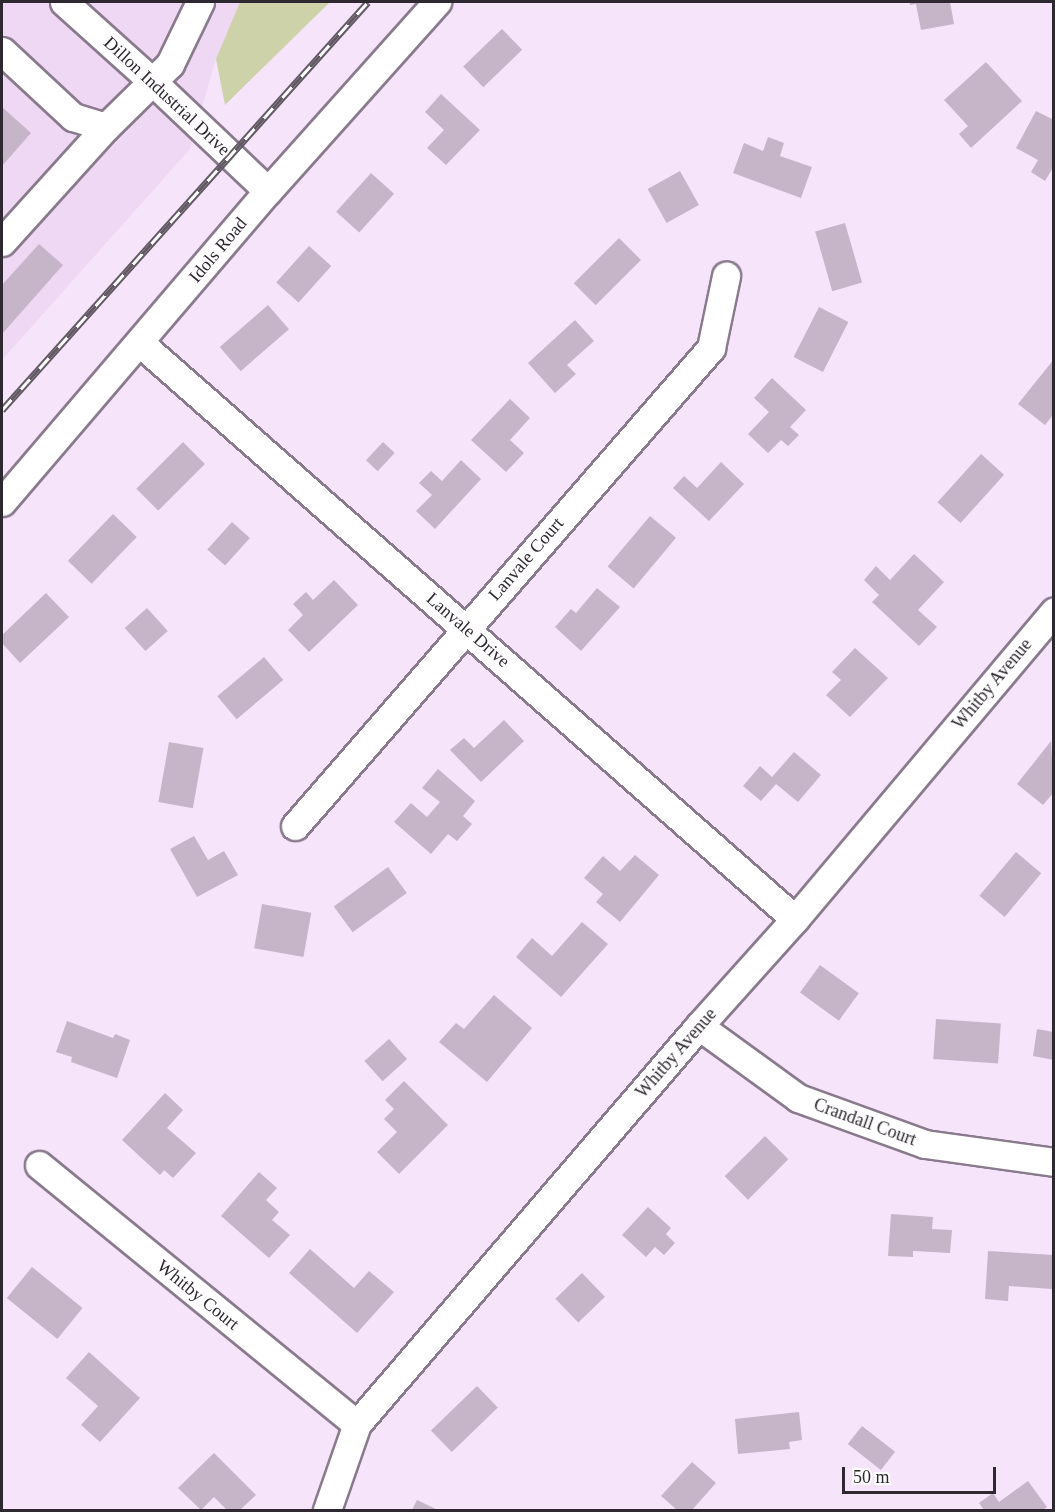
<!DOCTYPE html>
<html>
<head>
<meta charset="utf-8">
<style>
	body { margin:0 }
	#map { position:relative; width:1055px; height:1512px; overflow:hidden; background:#f6e5fa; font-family:"Times New Roman",serif }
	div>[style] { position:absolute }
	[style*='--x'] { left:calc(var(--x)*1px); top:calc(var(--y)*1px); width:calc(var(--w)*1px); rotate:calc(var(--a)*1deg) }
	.built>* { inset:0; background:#efd8f3 }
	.green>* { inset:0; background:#cdd2a9 }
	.building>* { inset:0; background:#c6b5c9; transform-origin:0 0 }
	.roads { filter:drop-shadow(2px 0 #8a7a8d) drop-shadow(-2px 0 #8a7a8d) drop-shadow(0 2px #8a7a8d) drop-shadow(0 -2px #8a7a8d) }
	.minor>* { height:27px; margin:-13.5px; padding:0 13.5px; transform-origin:13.5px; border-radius:13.5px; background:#fff }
	.rail>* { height:7px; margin-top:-3.5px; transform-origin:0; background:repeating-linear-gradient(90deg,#fff 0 14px,#625964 0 28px); box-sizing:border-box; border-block:2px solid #625964 }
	span { translate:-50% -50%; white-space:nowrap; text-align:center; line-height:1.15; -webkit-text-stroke:4.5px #fff; paint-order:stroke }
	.street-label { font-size:18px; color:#2e2830 }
	.frame { position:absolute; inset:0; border:3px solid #2e2830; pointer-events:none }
	.scale { position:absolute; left:842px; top:1467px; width:154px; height:27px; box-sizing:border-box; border:3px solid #2e2830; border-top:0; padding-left:8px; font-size:18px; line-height:21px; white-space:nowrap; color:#2e2830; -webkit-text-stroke:4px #fff; paint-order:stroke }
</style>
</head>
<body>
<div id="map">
	<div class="built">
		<i style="clip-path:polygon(2px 2px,240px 2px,216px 59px,190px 149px,2px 360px)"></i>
	</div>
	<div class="green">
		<i style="clip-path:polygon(240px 2px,330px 2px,225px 105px,216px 59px)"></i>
	</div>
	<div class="building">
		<i style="clip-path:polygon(910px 2px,950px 2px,954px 24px,921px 30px,916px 4px,910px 5px)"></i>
		<i style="left:502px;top:29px;width:29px;height:54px;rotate:46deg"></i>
		<i style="clip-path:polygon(986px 62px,1022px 101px,971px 148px,959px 134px,968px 126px,944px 100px)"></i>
		<i style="clip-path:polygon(441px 94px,480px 130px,446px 165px,427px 148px,444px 130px,425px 112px)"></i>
		<i style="clip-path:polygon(2px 107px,31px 133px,2px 166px)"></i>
		<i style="clip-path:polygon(1036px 111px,1054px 120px,1054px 166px,1045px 181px,1031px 172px,1038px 160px,1016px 148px)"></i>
		<i style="clip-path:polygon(768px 137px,784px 143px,780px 156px,812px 167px,801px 198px,733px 173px,744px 143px,763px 151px)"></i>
		<i style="left:680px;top:171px;width:39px;height:37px;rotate:61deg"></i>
		<i style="left:371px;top:173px;width:31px;height:52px;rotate:42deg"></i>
		<i style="left:845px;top:223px;width:62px;height:31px;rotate:74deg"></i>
		<i style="left:619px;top:238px;width:31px;height:64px;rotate:45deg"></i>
		<i style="clip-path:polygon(39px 244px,63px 265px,2px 334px,2px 285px)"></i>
		<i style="left:309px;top:246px;width:30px;height:49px;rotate:42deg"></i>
		<i style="left:268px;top:305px;width:32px;height:64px;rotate:49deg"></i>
		<i style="left:819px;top:307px;width:33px;height:56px;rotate:27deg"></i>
		<i style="clip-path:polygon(575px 320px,594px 341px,567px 365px,576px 374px,555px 393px,528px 363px)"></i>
		<i style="clip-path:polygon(1054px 359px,1054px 414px,1045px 425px,1018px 404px)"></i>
		<i style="clip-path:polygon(772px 378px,806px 410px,790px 427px,799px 435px,788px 446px,781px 440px,768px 453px,748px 434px,769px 412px,754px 398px)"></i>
		<i style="clip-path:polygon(510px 399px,530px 418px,510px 440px,524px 453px,506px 472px,471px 440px)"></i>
		<i style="left:183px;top:442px;width:31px;height:66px;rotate:45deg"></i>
		<i style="left:383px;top:442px;width:16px;height:25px;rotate:43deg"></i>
		<i style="left:981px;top:454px;width:31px;height:65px;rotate:42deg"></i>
		<i style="clip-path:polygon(461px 460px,481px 479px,435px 529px,416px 511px,432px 495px,419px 483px,431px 471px,442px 481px)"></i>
		<i style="clip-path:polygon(721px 462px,744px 484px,709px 521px,673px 488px,684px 476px,697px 488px)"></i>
		<i style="left:113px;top:514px;width:33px;height:65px;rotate:44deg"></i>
		<i style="left:650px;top:516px;width:34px;height:66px;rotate:40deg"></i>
		<i style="left:232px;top:522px;width:24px;height:37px;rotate:42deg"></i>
		<i style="clip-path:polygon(914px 554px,944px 582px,918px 610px,937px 627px,919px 646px,872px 602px,879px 595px,864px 580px,876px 566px,890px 580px)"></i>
		<i style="clip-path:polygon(334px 580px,358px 605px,309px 652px,288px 630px,303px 615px,293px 604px,306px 592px,313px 600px)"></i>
		<i style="clip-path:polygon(597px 588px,620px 607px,581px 651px,555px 627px,571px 609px,576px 613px)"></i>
		<i style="clip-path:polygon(46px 593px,69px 617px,20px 663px,2px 643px,2px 635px)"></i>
		<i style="left:147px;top:608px;width:31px;height:30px;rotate:48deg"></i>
		<i style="clip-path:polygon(855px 648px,888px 678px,850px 717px,826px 695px,841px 680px,832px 672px)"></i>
		<i style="left:264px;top:657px;width:30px;height:61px;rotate:50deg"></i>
		<i style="clip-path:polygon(504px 720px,524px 741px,481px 782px,450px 750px,464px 738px,474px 748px)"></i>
		<i style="clip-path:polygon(1051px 741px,1054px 792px,1043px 805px,1017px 784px)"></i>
		<i style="left:169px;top:742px;width:35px;height:61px;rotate:10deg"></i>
		<i style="clip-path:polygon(794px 752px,821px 775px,798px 802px,776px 784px,761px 801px,743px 786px,760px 766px,772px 777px)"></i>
		<i style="clip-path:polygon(438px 769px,475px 801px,463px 816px,472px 824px,457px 841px,448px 834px,431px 854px,394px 822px,411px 803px,427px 817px,440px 802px,422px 788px)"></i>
		<i style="clip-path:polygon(194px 836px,208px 860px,224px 851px,238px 875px,197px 897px,170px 849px)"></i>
		<i style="left:1016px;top:852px;width:33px;height:57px;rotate:40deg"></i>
		<i style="clip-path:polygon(635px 855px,659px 875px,620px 922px,596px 902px,603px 894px,584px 878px,603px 856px,620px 871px)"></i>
		<i style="left:388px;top:867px;width:32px;height:67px;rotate:54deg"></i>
		<i style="left:262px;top:904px;width:50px;height:45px;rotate:10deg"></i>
		<i style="clip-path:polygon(582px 922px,608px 944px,561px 997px,516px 957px,532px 938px,552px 956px)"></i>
		<i style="left:820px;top:965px;width:48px;height:34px;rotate:36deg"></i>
		<i style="clip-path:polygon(494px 995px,532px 1028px,487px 1082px,439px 1042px,456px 1023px,464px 1029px)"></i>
		<i style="left:936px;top:1019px;width:65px;height:40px;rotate:4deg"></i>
		<i style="clip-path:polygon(67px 1021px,113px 1038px,115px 1034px,130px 1040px,117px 1078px,71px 1062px,72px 1057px,56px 1052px)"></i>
		<i style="clip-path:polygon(1037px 1029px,1054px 1032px,1054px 1060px,1033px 1056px)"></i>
		<i style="left:389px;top:1039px;width:27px;height:33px;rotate:48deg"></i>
		<i style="clip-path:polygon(404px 1081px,448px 1125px,399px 1174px,377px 1152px,397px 1132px,384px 1119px,394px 1109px,385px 1100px)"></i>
		<i style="clip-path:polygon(165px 1093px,183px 1110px,167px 1128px,196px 1153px,173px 1178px,164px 1170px,160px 1175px,122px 1140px)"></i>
		<i style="left:765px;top:1136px;width:33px;height:57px;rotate:45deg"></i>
		<i style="clip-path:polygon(259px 1172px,277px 1188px,266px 1200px,279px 1212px,272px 1220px,290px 1235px,269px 1258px,221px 1216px)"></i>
		<i style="clip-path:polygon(648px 1207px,671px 1228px,666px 1234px,675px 1243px,664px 1255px,655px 1247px,646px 1257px,622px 1235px)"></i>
		<i style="clip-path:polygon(891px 1214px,933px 1217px,932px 1229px,952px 1230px,950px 1253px,913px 1251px,913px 1257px,888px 1256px)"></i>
		<i style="clip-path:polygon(310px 1249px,354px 1288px,369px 1271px,394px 1292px,357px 1333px,289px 1273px)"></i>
		<i style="clip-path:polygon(988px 1251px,1054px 1255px,1052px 1289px,1009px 1286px,1008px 1301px,985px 1299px)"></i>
		<i style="left:32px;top:1267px;width:65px;height:40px;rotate:39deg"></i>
		<i style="left:582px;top:1273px;width:33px;height:37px;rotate:46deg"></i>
		<i style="clip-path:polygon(89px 1352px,140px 1398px,100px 1442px,81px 1425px,98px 1406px,66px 1378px)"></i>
		<i style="left:477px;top:1386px;width:30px;height:64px;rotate:46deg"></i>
		<i style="clip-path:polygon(799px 1412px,802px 1440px,789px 1442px,790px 1449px,738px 1454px,735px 1419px)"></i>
		<i style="left:862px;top:1426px;width:42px;height:23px;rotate:38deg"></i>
		<i style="clip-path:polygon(214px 1453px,256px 1495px,240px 1510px,227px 1510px,214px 1497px,201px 1510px,178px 1488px)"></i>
		<i style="clip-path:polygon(692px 1462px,716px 1483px,692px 1510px,677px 1510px,661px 1496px)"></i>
		<i style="clip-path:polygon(1028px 1481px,1047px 1507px,1043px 1510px,984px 1510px,979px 1503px,993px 1493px,999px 1502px)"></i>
		<i style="clip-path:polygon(417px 1500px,438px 1510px,412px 1510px)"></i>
	</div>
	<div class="roads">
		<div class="minor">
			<i style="--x:64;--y:2;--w:120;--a:42"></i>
			<i style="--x:153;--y:82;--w:158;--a:43.5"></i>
			<i style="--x:2;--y:51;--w:97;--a:42.9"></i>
			<i style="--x:73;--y:117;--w:34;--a:17"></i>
			<i style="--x:106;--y:127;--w:90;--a:-44.5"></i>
			<i style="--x:170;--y:64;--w:69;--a:-64.2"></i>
			<i style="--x:2;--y:242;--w:155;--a:-47.9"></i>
			<i style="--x:140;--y:343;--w:872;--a:41.33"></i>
			<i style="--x:2;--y:502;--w:409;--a:-49.5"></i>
			<i style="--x:268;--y:191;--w:254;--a:-48.2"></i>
			<i style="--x:295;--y:826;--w:634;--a:-48.97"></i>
			<i style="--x:711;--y:348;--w:74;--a:-78.2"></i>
			<i style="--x:699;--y:1026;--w:122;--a:36"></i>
			<i style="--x:798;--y:1098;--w:135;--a:19.9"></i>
			<i style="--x:925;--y:1144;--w:130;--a:7.9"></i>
			<i style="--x:39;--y:1165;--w:410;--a:39.2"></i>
			<i style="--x:327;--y:1510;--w:91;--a:-70.8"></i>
			<i style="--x:357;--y:1424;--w:525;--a:-49.33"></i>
			<i style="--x:699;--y:1026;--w:144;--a:-48.1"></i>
			<i style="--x:795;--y:919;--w:402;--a:-49.9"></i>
		</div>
	</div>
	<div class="rail">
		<i style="--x:2;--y:410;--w:548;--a:-48.11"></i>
	</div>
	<div class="street-label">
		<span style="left:167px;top:96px;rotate:43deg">Dillon Industrial Drive</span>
		<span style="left:218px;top:250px;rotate:-50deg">Idols Road</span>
		<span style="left:526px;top:559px;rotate:-49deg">Lanvale Court</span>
		<span style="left:468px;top:630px;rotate:41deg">Lanvale Drive</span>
		<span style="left:992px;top:684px;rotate:-50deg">Whitby Avenue</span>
		<span style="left:676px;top:1053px;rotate:-49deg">Whitby Avenue</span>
		<span style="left:865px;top:1122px;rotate:20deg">Crandall Court</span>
		<span style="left:198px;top:1295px;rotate:39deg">Whitby Court</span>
	</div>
	<div class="frame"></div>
	<div class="scale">50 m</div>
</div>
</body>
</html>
